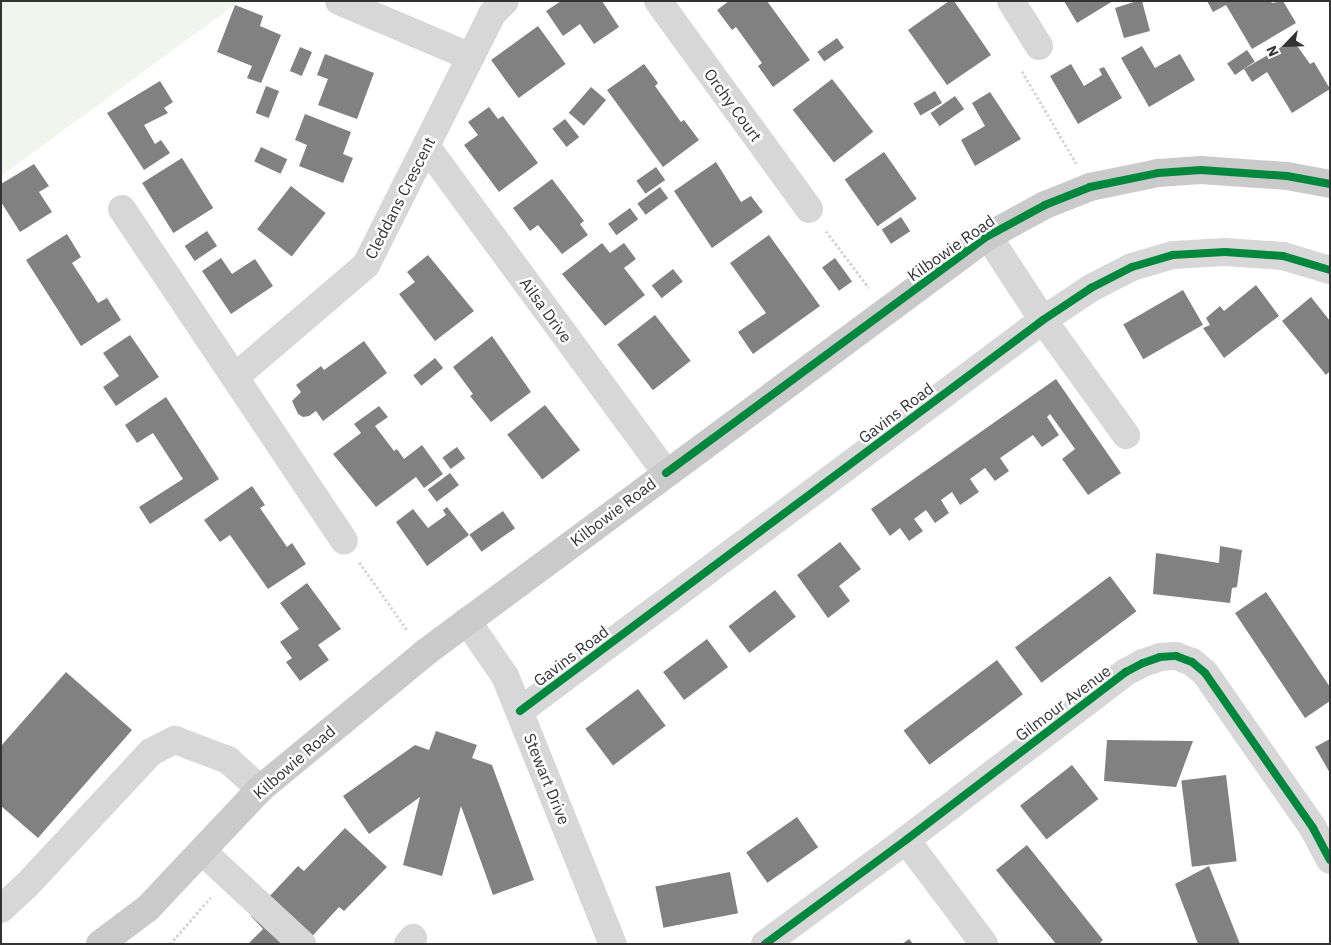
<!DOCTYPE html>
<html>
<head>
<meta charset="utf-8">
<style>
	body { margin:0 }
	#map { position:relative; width:1331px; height:945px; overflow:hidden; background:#fff; font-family:"IBM Plex Sans",sans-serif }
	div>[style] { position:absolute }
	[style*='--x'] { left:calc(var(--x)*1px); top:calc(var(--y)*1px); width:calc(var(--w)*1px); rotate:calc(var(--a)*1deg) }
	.green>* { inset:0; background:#f1f5ed }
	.building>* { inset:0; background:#818181; transform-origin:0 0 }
	.path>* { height:3px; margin-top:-1.5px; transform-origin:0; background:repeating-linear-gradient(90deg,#d6d6d6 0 2.5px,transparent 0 5px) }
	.minor>* { height:28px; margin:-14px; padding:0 14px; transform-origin:14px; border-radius:14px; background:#d7d7d7 }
	.major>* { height:28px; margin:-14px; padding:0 14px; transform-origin:14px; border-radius:14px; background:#cacaca }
	.cycleway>* { height:8px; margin:-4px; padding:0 4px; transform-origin:4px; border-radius:4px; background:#00873e }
	span { translate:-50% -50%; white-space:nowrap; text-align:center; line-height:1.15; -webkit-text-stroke:5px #fff; paint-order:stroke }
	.street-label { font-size:16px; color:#333 }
	.frame { position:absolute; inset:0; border:2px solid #333; pointer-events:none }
	.north { position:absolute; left:1261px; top:20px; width:50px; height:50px; -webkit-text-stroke:4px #fff; paint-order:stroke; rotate:246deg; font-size:14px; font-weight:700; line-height:20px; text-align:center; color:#333 }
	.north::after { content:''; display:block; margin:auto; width:18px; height:22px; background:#333; clip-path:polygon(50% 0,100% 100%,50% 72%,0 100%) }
</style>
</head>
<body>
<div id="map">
	<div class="green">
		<i style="clip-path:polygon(1px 1px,240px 1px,1px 176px)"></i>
	</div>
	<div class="building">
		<i style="clip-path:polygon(561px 1px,602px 1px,619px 27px,594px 44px,580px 24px,563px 36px,546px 11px)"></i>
		<i style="clip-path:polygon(729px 1px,767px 1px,810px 60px,773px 87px,758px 66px,762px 63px,736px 27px,732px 30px,717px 10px)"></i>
		<i style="clip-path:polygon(949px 1px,954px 1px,991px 55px,947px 85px,908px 30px)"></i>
		<i style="clip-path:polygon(1064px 1px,1113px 1px,1077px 23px)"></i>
		<i style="clip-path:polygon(1137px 1px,1142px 1px,1150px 31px,1124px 38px,1115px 8px)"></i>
		<i style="clip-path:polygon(1207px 1px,1271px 1px,1272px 3px,1283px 1px,1296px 23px,1252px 49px,1226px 5px,1213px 12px)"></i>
		<i style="clip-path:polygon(235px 5px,263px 16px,260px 26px,281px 35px,261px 83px,247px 78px,252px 66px,217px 52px)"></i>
		<i style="left:538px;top:26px;width:47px;height:58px;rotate:54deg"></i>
		<i style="left:837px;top:38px;width:12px;height:24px;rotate:55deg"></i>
		<i style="clip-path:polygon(1293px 40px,1310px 64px,1314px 62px,1330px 89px,1292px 113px,1267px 72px,1252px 82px,1244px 69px)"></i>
		<i style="clip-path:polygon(1142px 46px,1155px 68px,1180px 54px,1195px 80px,1149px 107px,1121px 58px)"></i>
		<i style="left:300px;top:47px;width:13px;height:26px;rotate:23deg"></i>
		<i style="left:1247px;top:50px;width:14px;height:24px;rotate:56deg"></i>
		<i style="clip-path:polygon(325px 54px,374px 73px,357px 119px,318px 105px,328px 79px,317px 75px)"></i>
		<i style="clip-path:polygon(644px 64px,658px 83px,655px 86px,681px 122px,684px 120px,699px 140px,663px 167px,607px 90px)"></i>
		<i style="clip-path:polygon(1071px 64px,1084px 86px,1102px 75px,1099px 69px,1104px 67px,1122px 98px,1078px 124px,1050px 76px)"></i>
		<i style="left:832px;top:79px;width:67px;height:50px;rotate:52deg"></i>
		<i style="clip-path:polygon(160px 81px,173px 102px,164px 108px,168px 113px,144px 125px,155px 144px,161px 140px,170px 153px,144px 170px,107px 113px)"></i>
		<i style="left:266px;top:86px;width:14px;height:29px;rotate:21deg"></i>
		<i style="left:591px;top:87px;width:20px;height:34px;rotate:41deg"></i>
		<i style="left:935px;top:91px;width:14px;height:25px;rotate:60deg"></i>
		<i style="clip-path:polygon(990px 92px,1021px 139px,975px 166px,961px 140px,985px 126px,972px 103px)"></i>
		<i style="left:955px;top:96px;width:16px;height:30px;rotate:55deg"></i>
		<i style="clip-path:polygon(489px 107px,498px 119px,503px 116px,538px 163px,499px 192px,464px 145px,478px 135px,468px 122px)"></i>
		<i style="clip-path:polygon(305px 114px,351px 132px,343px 154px,353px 158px,343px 183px,299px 166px,307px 145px,295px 140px)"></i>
		<i style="left:565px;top:119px;width:23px;height:16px;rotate:52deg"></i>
		<i style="left:261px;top:147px;width:29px;height:16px;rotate:25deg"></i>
		<i style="left:884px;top:152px;width:57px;height:48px;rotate:55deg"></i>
		<i style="left:182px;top:158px;width:59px;height:47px;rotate:58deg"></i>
		<i style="clip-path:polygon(716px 162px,741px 202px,751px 196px,763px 212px,712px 248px,674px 191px)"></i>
		<i style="clip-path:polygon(34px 164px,49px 186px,39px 192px,52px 212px,20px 232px,1px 202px,1px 184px)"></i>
		<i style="left:656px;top:167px;width:16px;height:24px;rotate:55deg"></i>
		<i style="clip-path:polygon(552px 179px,584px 221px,580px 224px,588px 235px,562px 254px,538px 225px,530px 231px,513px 208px)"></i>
		<i style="left:291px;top:186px;width:44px;height:55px;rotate:38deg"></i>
		<i style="left:660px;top:187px;width:14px;height:28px;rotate:54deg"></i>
		<i style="left:630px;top:208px;width:14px;height:27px;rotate:54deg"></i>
		<i style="left:901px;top:217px;width:17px;height:23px;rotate:57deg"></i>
		<i style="left:207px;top:231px;width:18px;height:27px;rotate:56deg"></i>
		<i style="clip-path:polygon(67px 234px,81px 257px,72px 263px,98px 303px,107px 298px,121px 320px,81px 346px,26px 260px)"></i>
		<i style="clip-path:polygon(769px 235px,820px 306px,753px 354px,738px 332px,766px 313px,730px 263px)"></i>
		<i style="clip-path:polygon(602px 243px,610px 253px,624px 243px,636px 259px,624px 268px,645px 295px,605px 326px,562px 274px)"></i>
		<i style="clip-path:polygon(428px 255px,474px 311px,435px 341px,399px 294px,415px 282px,407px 272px)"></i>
		<i style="clip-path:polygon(221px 258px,232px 274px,255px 259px,273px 286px,231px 314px,202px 271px)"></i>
		<i style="left:835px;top:258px;width:29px;height:16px;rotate:54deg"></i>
		<i style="left:673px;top:269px;width:16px;height:27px;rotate:52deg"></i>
		<i style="clip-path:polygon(1256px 285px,1279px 316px,1224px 358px,1203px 328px,1210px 325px,1206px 318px,1220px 306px,1224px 311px)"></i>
		<i style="left:1183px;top:290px;width:40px;height:69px;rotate:60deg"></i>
		<i style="clip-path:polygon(1311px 297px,1330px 321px,1330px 371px,1326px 375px,1282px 321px)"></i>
		<i style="left:655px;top:315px;width:58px;height:48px;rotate:52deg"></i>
		<i style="clip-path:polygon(130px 335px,159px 377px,116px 406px,103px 387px,119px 376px,103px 353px)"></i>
		<i style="clip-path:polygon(492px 336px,531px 392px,491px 422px,470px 396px,473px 394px,453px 367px)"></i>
		<i style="clip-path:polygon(364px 341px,387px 373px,323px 421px,316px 411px,309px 416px,303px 417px,298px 414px,292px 401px,301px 392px,296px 385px,321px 366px,324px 370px)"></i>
		<i style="left:435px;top:358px;width:13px;height:28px;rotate:51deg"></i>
		<i style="clip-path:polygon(1056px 379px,1121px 473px,1088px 495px,1062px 459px,1075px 449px,1050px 414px,1047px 417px,1059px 435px,1042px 447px,1033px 435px,1000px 458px,1009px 471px,995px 481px,985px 468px,970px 479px,979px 492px,960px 505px,952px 492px,941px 500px,949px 513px,935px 523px,926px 510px,914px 519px,923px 531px,909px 541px,900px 528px,890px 536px,871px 509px)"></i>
		<i style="clip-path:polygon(166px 397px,219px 479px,150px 524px,139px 507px,183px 479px,153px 433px,137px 443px,125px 425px)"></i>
		<i style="left:545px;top:405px;width:57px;height:48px;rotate:52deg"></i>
		<i style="clip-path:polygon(379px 406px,388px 417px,375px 426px,394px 451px,397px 449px,404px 459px,422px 445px,443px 474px,424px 488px,416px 477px,376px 507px,333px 454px,361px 433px,354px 424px)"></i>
		<i style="left:457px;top:447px;width:14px;height:18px;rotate:54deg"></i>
		<i style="left:450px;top:473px;width:15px;height:28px;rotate:53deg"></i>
		<i style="clip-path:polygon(252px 486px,265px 505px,260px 508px,287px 547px,292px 543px,306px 564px,268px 589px,230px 535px,220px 542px,204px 520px)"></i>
		<i style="clip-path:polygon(447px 507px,469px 535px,427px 566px,396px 522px,413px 509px,428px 528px,446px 515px,443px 510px)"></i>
		<i style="left:503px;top:511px;width:21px;height:41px;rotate:55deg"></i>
		<i style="clip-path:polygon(840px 542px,861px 569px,839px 586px,850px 601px,828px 618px,797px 575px)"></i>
		<i style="clip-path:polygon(1220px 546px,1242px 550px,1237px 587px,1232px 588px,1230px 603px,1153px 594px,1156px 553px,1219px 563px)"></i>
		<i style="left:1110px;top:576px;width:44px;height:119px;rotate:53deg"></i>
		<i style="clip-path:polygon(307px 583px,341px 629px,318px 645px,329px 660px,300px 681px,286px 662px,292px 658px,280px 642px,299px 629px,280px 603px)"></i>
		<i style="left:775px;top:590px;width:34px;height:59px;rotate:52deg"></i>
		<i style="clip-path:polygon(1266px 592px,1330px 687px,1330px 701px,1305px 718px,1235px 613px)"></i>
		<i style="left:707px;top:639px;width:35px;height:55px;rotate:53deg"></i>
		<i style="left:997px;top:660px;width:43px;height:117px;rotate:53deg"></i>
		<i style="clip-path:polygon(66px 672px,132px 730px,38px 838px,1px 806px,1px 746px)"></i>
		<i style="left:638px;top:689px;width:46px;height:66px;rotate:53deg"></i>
		<i style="clip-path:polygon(436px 731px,477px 745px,472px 758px,492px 765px,534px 880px,493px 895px,461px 806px,442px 876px,403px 865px,420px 797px,369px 834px,343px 796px,415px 745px,429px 750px)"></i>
		<i style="clip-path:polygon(1330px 739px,1330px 773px,1315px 747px)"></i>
		<i style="clip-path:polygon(1107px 740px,1193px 741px,1176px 787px,1104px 781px)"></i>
		<i style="left:1072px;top:765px;width:43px;height:66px;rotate:52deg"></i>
		<i style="left:1226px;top:775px;width:87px;height:45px;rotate:83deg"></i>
		<i style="left:797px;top:817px;width:37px;height:62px;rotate:55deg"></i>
		<i style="clip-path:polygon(345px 828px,387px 867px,344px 911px,339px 907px,305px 944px,248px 944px,263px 929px,251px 916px,298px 866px,304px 871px)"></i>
		<i style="clip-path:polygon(1027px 845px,1103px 940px,1099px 944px,1056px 944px,996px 870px)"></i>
		<i style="clip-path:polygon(1209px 866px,1240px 944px,1198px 944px,1175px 884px)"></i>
		<i style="left:730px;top:872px;width:42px;height:76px;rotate:79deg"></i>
		<i style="clip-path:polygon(909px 939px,913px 944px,902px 944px)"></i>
	</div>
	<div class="path">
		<i style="--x:1022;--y:71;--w:107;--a:59.6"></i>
		<i style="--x:826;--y:231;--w:71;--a:53"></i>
		<i style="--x:359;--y:562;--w:85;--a:54.6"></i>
		<i style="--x:170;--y:944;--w:62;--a:-48.9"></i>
	</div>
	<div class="minor">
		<i style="--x:339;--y:1;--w:143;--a:23"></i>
		<i style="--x:658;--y:1;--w:257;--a:54"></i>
		<i style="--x:1011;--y:1;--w:53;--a:58.1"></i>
		<i style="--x:426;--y:146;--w:406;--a:53.7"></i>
		<i style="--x:122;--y:209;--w:399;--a:56.2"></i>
		<i style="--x:988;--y:236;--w:100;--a:56.8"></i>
		<i style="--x:1043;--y:320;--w:142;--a:54.2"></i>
		<i style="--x:235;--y:377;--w:172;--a:-40.5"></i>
		<i style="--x:366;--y:265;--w:281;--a:-63.3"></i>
		<i style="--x:492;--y:14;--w:18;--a:-45"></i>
		<i style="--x:467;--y:621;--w:67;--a:55.4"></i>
		<i style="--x:505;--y:676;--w:289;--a:68.1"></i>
		<i style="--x:520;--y:711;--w:653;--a:-36.78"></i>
		<i style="--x:1043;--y:320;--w:58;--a:-33.7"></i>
		<i style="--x:1091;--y:288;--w:46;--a:-27.1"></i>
		<i style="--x:1132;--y:267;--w:43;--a:-16.3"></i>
		<i style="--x:1173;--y:255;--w:52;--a:-3.3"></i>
		<i style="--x:1225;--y:252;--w:58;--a:3.9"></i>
		<i style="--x:1283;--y:256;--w:49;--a:16.6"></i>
		<i style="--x:906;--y:840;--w:130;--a:53.1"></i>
		<i style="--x:202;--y:851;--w:137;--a:42.9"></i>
		<i style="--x:1;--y:909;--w:34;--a:-43"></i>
		<i style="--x:26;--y:886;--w:183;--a:-47"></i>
		<i style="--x:151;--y:752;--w:27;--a:-27"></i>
		<i style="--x:175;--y:740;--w:57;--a:20.7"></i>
		<i style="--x:228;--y:760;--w:43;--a:42.2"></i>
		<i style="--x:408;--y:944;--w:8;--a:-50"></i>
		<i style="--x:765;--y:944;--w:175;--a:-36.4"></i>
		<i style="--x:906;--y:840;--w:277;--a:-37.4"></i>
		<i style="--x:1126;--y:672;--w:19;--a:-28"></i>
		<i style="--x:1143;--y:663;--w:18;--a:-19"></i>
		<i style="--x:1160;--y:657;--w:16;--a:-4"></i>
		<i style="--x:1176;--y:656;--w:17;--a:21"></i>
		<i style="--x:1192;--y:662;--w:17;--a:40"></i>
		<i style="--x:1205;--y:673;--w:189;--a:55.1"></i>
		<i style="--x:1313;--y:828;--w:36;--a:62"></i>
	</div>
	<div class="major">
		<i style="--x:100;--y:944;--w:60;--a:-36.9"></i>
		<i style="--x:148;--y:908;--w:163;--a:-46.7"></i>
		<i style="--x:260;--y:789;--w:215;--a:-39.5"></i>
		<i style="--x:426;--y:652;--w:699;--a:-36.51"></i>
		<i style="--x:988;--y:236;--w:65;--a:-28.5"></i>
		<i style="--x:1045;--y:205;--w:48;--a:-21.8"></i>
		<i style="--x:1090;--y:187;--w:69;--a:-11.6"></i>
		<i style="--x:1158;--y:173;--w:43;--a:-4"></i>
		<i style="--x:1201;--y:170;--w:86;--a:4"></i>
		<i style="--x:1287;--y:176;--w:44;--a:10.5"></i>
	</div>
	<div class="cycleway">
		<i style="--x:666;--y:473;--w:400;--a:-36.4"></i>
		<i style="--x:988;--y:236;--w:65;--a:-28.5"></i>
		<i style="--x:1045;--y:205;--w:48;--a:-21.8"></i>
		<i style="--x:1090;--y:187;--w:69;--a:-11.6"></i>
		<i style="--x:1158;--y:173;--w:43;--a:-4"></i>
		<i style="--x:1201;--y:170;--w:86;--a:4"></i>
		<i style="--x:1287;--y:176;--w:44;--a:10.5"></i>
		<i style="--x:520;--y:711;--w:653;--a:-36.78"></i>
		<i style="--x:1043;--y:320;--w:58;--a:-33.7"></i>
		<i style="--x:1091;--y:288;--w:46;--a:-27.1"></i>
		<i style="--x:1132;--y:267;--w:43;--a:-16.3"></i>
		<i style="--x:1173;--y:255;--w:52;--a:-3.3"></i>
		<i style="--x:1225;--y:252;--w:58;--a:3.9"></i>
		<i style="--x:1283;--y:256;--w:49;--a:16.6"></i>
		<i style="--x:765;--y:944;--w:175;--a:-36.4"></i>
		<i style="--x:906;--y:840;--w:277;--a:-37.4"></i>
		<i style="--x:1126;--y:672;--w:19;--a:-28"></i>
		<i style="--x:1143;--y:663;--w:18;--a:-19"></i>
		<i style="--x:1160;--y:657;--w:16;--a:-4"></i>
		<i style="--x:1176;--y:656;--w:17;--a:21"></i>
		<i style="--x:1192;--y:662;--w:17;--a:40"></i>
		<i style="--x:1205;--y:673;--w:189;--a:55.1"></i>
		<i style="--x:1313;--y:828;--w:36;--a:62"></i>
	</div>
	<div class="street-label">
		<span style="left:733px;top:105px;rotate:54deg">Orchy Court</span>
		<span style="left:400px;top:198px;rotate:-63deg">Cleddans Crescent</span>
		<span style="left:951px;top:248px;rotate:-35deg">Kilbowie Road</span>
		<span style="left:546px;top:310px;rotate:54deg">Ailsa Drive</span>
		<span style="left:896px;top:413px;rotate:-37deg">Gavins Road</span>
		<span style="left:613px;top:512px;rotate:-37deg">Kilbowie Road</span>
		<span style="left:571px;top:656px;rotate:-37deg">Gavins Road</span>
		<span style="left:1063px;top:703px;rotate:-37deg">Gilmour Avenue</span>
		<span style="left:294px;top:762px;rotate:-41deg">Kilbowie Road</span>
		<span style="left:547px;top:779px;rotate:68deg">Stewart Drive</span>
	</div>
	<div class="frame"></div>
	<div class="north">N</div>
</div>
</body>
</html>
